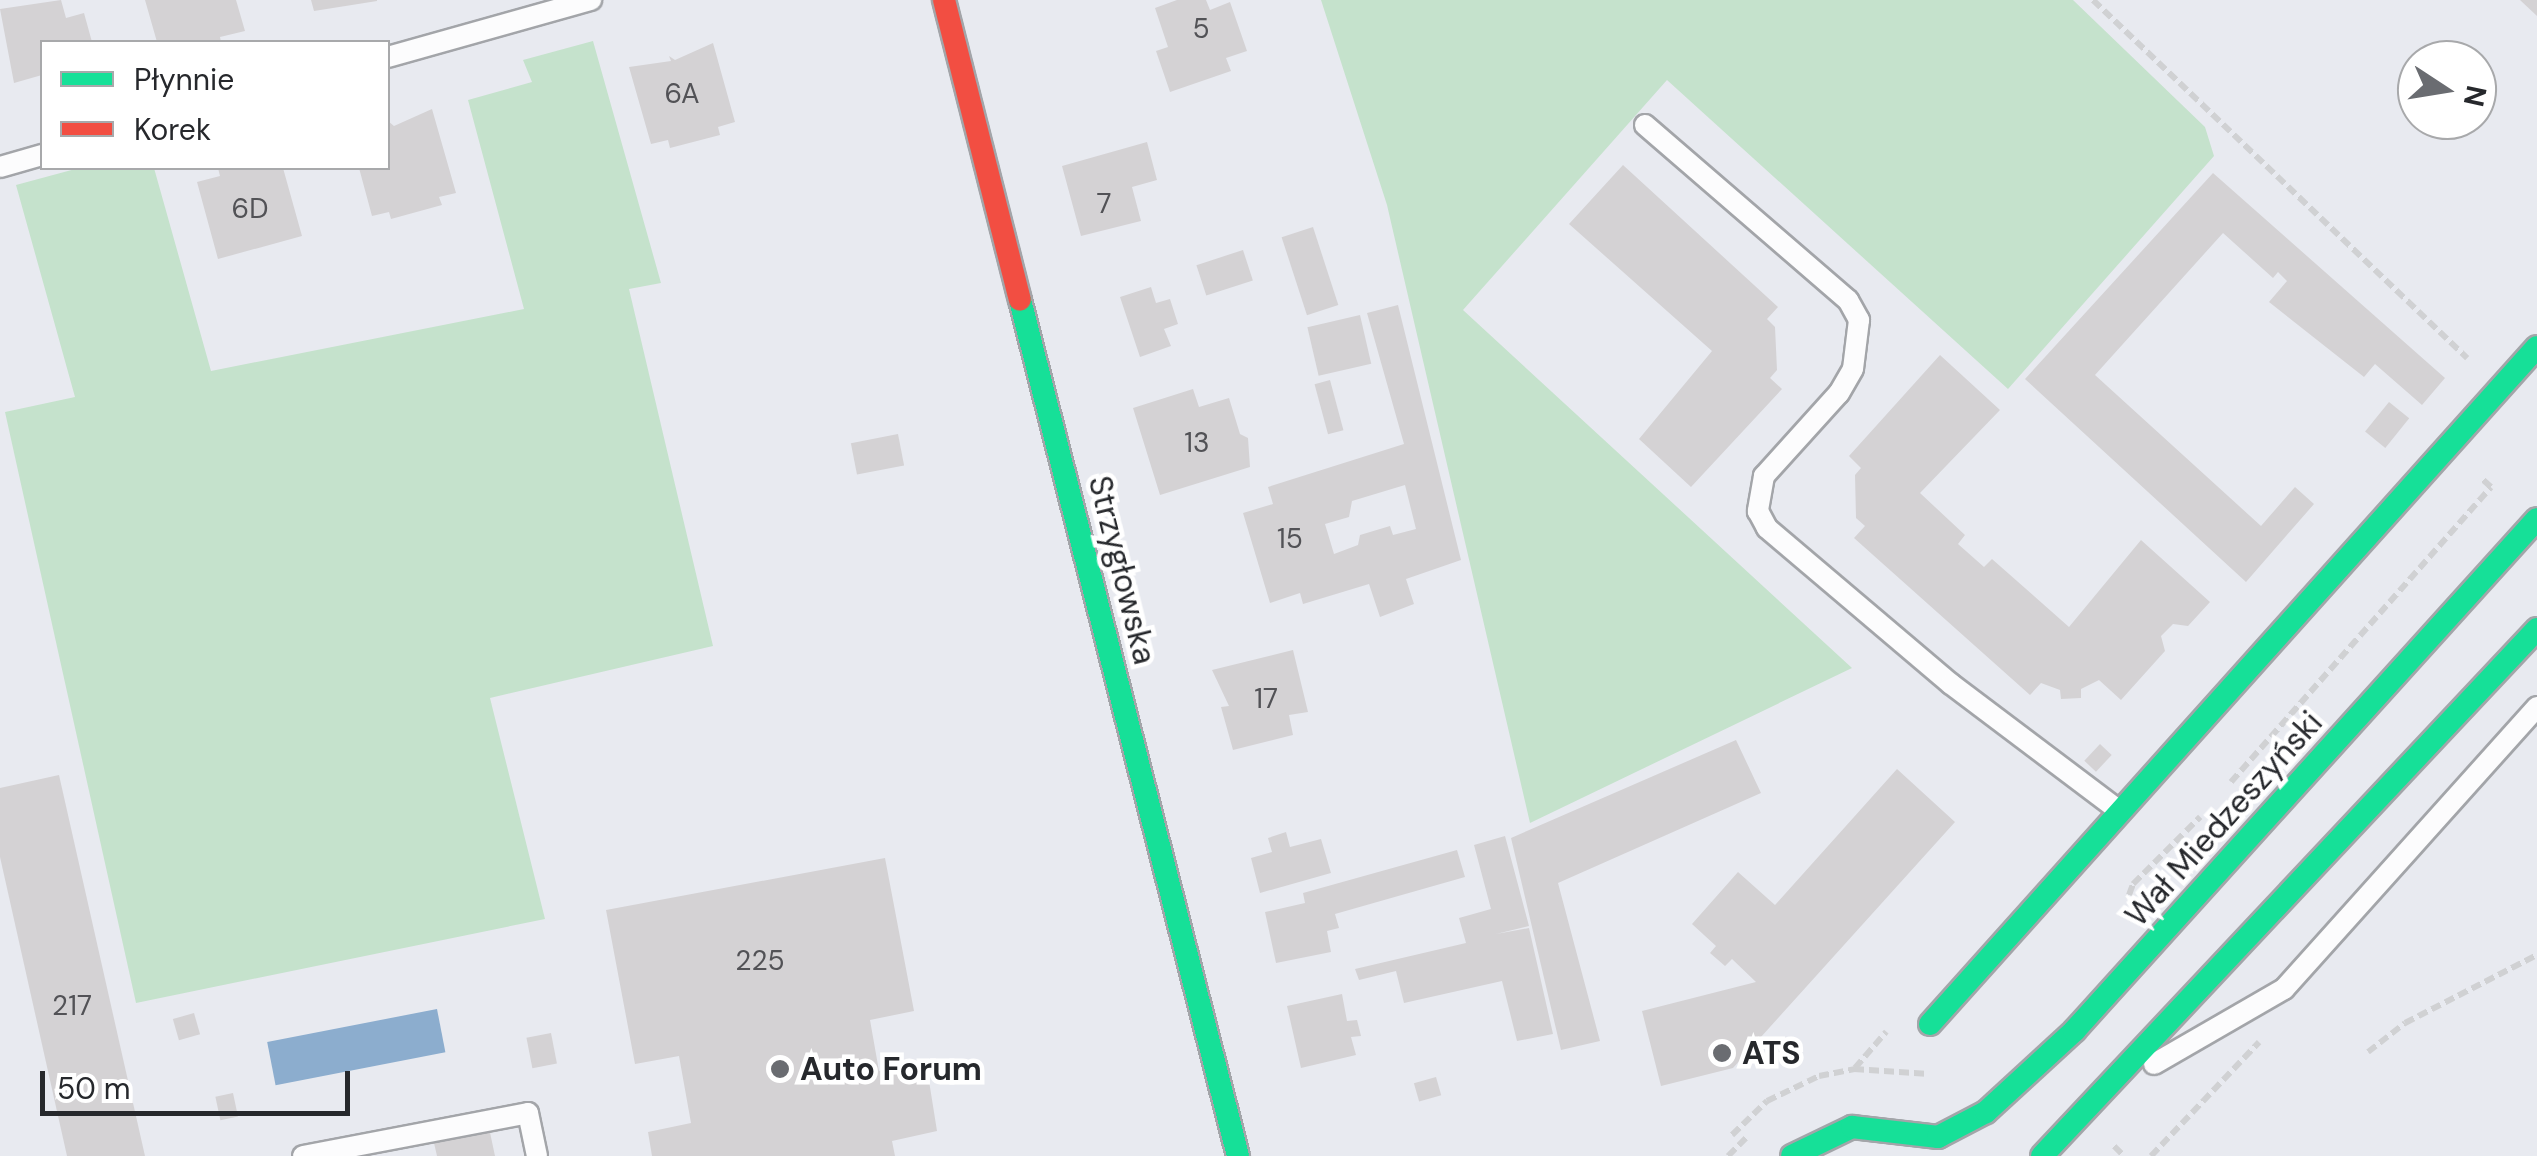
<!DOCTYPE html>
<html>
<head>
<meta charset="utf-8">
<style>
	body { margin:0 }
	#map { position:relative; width:2537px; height:1156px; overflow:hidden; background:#e8eaf0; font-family:"DM Sans",sans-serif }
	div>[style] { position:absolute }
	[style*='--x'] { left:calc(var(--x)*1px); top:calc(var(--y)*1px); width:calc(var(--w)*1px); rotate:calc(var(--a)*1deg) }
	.green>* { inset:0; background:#c5e2cc }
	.water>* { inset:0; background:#8cadce; transform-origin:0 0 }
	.building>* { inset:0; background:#d4d2d4; transform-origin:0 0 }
	.path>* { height:6px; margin-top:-3px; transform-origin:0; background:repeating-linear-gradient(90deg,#d0d1d3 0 10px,transparent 0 15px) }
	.roads { filter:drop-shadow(2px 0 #a3a5a9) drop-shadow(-2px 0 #a3a5a9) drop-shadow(0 2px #a3a5a9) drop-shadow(0 -2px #a3a5a9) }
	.lane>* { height:20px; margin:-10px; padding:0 10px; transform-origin:10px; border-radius:10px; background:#fcfcfd }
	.fast>* { height:22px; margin:-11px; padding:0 11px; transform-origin:11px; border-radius:11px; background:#16e098 }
	.jam>* { height:22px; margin:-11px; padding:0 11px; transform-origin:11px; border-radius:11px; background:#f24e42 }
	.dots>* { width:28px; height:28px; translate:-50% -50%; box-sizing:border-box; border:5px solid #fff; border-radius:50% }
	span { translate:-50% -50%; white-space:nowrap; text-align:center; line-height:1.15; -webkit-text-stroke:9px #fff; paint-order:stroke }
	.number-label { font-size:28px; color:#525256 }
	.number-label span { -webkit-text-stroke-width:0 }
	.street-label { font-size:32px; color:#26282c }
	.poi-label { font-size:32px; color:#26282c; font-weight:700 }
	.left { translate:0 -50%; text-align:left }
	.legend { position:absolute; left:40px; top:40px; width:350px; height:130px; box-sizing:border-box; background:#fff; border:2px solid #a8a9ab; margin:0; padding:12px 18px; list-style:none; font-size:30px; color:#26282c }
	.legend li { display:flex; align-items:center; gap:20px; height:50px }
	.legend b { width:50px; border:2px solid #a8a9ab }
	.north { position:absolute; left:2397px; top:40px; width:100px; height:100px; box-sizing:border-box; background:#fff; border:2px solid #a8a9ab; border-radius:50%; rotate:102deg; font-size:28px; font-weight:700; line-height:40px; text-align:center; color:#26282c }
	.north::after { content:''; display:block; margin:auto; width:35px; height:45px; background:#6a6c71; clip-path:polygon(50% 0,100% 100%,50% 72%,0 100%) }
	.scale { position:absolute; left:40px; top:1071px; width:310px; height:45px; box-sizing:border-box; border:5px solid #26282c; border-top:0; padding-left:12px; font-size:30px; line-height:35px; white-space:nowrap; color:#26282c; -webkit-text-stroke:8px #fff; paint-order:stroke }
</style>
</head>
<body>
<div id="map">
	<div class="green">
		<i style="clip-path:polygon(1321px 0,2073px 0,2205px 127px,2214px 156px,2008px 389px,1667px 80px,1463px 310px,1852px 668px,1530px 823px,1387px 205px)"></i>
		<i style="clip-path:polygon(593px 41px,661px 283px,629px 289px,713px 646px,490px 698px,545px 919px,136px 1003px,5px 412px,75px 397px,16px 185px,79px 168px,154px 168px,211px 371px,524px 309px,468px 100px,532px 82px,523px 60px)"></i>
	</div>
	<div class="water">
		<i style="left:437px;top:1009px;width:44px;height:173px;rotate:79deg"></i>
	</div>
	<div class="building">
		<i style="clip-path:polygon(61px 0,66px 18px,84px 13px,92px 42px,42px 42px,42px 75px,14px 83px,0 9px)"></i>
		<i style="clip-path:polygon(145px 0,236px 0,245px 31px,220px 37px,221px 42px,157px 42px)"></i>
		<i style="clip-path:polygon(311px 0,377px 0,377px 1px,314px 11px)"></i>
		<i style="clip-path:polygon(1177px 0,1206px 0,1210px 10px,1230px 2px,1247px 51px,1226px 58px,1231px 71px,1170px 92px,1156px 51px,1168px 47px,1155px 8px)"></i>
		<i style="clip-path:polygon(2520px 0,2537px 0,2537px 16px)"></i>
		<i style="clip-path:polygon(713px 43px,735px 122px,718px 127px,720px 135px,670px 148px,668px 140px,651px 144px,629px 67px,671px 61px,669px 56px,675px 60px)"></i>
		<i style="clip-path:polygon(432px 109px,456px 193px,439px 197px,442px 205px,391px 219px,389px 212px,372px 216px,359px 168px,388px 168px,388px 121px,394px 126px)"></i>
		<i style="clip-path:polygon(1147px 142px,1157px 180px,1132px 187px,1141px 221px,1081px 236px,1062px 166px)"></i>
		<i style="clip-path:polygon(1623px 165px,1778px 307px,1767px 319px,1775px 327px,1777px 370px,1770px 378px,1782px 389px,1691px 487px,1639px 439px,1712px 351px,1569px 224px)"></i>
		<i style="clip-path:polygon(218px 168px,283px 168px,302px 236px,218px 259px,197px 182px,220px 176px)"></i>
		<i style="clip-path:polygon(2213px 173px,2445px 378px,2422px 405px,2375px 364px,2364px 377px,2269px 302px,2287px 281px,2278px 272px,2273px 278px,2223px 233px,2095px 375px,2261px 526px,2295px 487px,2314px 504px,2246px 582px,2025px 379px)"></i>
		<i style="left:1313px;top:227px;width:82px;height:33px;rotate:72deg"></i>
		<i style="left:1243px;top:250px;width:32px;height:49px;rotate:72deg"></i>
		<i style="clip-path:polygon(1151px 287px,1156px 303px,1170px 299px,1178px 324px,1164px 329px,1171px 346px,1140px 357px,1120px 297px)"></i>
		<i style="clip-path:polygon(evenodd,1398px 305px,1461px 560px,1406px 579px,1414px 604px,1380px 617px,1369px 584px,1303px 604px,1300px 593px,1270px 603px,1243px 513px,1273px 504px,1268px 487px,1404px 444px,1367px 313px,1398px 305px,1405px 485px,1416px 529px,1393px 535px,1390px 526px,1360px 535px,1358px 545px,1334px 554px,1325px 524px,1349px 517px,1352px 501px,1405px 485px)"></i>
		<i style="left:1360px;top:315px;width:50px;height:54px;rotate:77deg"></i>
		<i style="clip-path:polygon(1940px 355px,2000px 410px,1920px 493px,1965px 535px,1958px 544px,1984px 567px,1992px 559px,2069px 627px,2141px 540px,2210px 602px,2188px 626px,2173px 624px,2161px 636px,2165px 651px,2121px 700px,2099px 680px,2081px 689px,2081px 698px,2061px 699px,2060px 690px,2041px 683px,2030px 695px,1854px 538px,1865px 526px,1856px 518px,1855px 475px,1861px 468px,1849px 456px)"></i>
		<i style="left:1330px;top:380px;width:52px;height:16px;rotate:75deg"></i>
		<i style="clip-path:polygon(1193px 389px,1199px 407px,1229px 398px,1240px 434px,1248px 438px,1250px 467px,1160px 495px,1133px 408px)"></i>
		<i style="left:2389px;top:402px;width:26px;height:38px;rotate:39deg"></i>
		<i style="left:898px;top:434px;width:32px;height:48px;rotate:79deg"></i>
		<i style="clip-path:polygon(1293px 650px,1308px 712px,1289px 715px,1293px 735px,1233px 750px,1221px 707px,1229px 706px,1212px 670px)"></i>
		<i style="clip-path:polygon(1736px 740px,1761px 793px,1558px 883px,1600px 1041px,1561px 1050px,1511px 838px)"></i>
		<i style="left:2100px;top:744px;width:16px;height:23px;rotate:43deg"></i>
		<i style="clip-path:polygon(1897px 769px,1955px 822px,1733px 1068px,1661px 1086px,1642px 1011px,1756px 982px,1732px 959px,1725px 966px,1710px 953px,1716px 946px,1692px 924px,1738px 872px,1775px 905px)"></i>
		<i style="clip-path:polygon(59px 775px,145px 1156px,67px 1156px,0 857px,0 788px)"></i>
		<i style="clip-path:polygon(1286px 832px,1290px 847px,1321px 839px,1331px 873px,1260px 893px,1251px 858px,1272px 852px,1268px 838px)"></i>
		<i style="clip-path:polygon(1505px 836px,1529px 926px,1496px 934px,1529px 928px,1553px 1034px,1517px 1041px,1502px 981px,1404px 1003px,1396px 971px,1359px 980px,1355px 969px,1466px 943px,1459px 918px,1491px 909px,1474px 845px)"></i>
		<i style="clip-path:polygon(1457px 850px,1465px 877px,1335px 914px,1339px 928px,1327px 931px,1331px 952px,1276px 963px,1265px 912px,1305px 903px,1303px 893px)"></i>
		<i style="clip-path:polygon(885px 858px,914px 1011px,870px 1020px,879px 1071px,926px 1062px,937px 1131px,892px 1141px,895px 1156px,652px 1156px,648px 1132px,691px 1123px,679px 1056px,635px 1064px,606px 910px)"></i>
		<i style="clip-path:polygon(1342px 994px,1347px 1021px,1357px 1020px,1361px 1036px,1351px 1037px,1356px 1055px,1301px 1068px,1287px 1006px)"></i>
		<i style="left:194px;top:1013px;width:22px;height:22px;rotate:74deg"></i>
		<i style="left:551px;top:1033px;width:31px;height:25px;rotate:79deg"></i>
		<i style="left:1436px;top:1077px;width:19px;height:23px;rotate:74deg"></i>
		<i style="left:233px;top:1093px;width:24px;height:18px;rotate:78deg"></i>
		<i style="clip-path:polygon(485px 1109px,495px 1156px,437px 1156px,429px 1121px)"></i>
	</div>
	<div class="path">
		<i style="--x:2093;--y:0;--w:518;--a:43.75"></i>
		<i style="--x:2231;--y:782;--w:393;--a:-48.6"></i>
		<i style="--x:2491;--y:487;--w:13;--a:-138"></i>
		<i style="--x:2129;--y:895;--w:12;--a:-70"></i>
		<i style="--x:2133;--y:884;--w:95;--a:-45"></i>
		<i style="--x:2368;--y:1052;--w:47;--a:-38.1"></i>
		<i style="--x:2405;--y:1023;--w:148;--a:-27.3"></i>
		<i style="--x:1855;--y:1068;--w:48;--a:-49.3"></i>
		<i style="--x:1732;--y:1135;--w:49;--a:-44.2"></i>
		<i style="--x:1767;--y:1101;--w:58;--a:-25.7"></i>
		<i style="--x:1819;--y:1076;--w:36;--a:-11"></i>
		<i style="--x:1854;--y:1069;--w:75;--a:3.8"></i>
		<i style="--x:2114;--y:1146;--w:14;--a:45"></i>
		<i style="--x:1728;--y:1156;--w:28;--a:-45"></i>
		<i style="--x:2151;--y:1156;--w:157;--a:-46.5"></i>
	</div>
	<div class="roads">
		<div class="lane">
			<i style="--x:388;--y:57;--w:211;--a:-15.7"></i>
			<i style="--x:1645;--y:125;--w:268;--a:40.8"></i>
			<i style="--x:1848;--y:300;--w:23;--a:61"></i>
			<i style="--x:1859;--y:320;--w:49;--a:97"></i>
			<i style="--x:1853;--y:369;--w:28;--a:120"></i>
			<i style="--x:1839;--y:393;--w:112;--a:132.1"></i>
			<i style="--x:1764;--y:476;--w:36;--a:100"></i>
			<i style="--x:1758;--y:511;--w:19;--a:62"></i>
			<i style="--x:1767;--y:528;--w:241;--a:40.3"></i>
			<i style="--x:1951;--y:684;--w:208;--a:37"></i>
			<i style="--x:0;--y:167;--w:44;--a:-15.9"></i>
			<i style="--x:2154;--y:1064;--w:150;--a:-30"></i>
			<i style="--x:2284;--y:989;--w:379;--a:-48.1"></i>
			<i style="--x:303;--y:1156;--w:229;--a:-10.8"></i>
			<i style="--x:528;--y:1113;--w:44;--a:78.2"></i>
		</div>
		<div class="fast">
			<i style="--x:1020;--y:300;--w:883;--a:75.71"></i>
			<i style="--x:1930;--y:1024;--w:909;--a:-48.12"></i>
			<i style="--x:1792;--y:1156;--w:67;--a:-25.8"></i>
			<i style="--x:1852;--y:1127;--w:87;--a:6.6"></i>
			<i style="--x:1938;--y:1137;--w:54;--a:-27.5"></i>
			<i style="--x:1986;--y:1112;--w:120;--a:-42.6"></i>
			<i style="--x:2074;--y:1031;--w:690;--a:-47.88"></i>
			<i style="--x:2042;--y:1156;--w:723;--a:-46.79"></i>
		</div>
		<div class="jam">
			<i style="--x:944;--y:0;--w:309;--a:75.8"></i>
		</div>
	</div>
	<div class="dots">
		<i style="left:1722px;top:1053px;background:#6a6c71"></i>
		<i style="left:780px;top:1069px;background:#6a6c71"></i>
	</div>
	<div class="number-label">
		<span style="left:1201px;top:29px">5</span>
		<span style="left:682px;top:94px">6A</span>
		<span style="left:1104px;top:204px">7</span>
		<span style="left:250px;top:209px">6D</span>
		<span style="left:1197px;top:443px">13</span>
		<span style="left:1290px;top:539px">15</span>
		<span style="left:1266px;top:699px">17</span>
		<span style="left:760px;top:961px">225</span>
		<span style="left:72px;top:1006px">217</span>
	</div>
	<div class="street-label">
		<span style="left:1122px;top:570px;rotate:76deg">Strzygłowska</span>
		<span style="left:2224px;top:819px;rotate:-48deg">Wał Miedzeszyński</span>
	</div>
	<div class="poi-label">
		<span class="left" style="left:1742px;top:1053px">ATS</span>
		<span class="left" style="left:800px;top:1069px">Auto Forum</span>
	</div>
	<ul class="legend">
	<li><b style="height:12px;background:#16e098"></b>Płynnie</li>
	<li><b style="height:12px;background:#f24e42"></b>Korek</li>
	</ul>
	<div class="north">N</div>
	<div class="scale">50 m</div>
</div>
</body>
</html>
